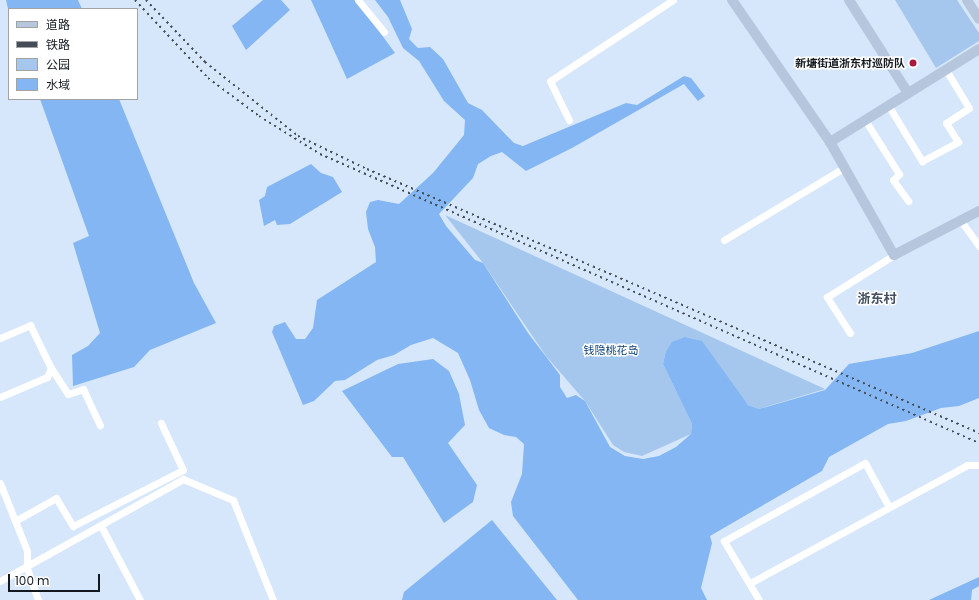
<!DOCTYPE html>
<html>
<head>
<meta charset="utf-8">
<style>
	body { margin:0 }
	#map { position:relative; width:979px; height:600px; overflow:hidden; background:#d6e7fb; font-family:Poppins,"Noto Sans SC",sans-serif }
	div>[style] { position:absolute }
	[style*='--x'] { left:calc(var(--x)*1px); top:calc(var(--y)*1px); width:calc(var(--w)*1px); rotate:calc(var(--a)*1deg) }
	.green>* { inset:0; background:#a5c7ee }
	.water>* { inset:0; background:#83b6f2 }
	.street>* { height:7px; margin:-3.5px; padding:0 3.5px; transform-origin:3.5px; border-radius:3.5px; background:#fff }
	.secondary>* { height:10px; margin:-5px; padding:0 5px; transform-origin:5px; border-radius:5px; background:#b6c7dd }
	.rail>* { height:2px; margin-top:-1px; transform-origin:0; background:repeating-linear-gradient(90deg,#444d57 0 2px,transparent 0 6px) }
	.dots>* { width:11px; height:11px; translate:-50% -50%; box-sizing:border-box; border:2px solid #fff; border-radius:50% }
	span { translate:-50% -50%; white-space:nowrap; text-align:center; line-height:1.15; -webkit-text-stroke:3px #fff; paint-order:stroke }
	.poi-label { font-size:11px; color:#13191f; font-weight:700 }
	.right { translate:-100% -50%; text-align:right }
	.park-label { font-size:11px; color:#0a4075 }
	.quarter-label { font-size:13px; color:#425060; font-weight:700 }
	.legend { position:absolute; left:8px; top:8px; width:130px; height:92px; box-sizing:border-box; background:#fff; border:1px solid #a1a3a5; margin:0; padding:5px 7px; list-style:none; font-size:12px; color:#13191f }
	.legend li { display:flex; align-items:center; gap:8px; height:20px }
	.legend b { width:20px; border:1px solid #a1a3a5 }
	.scale { position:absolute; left:8px; top:574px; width:92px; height:18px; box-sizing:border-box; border:2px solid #13191f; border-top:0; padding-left:5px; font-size:12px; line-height:14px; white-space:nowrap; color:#13191f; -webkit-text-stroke:3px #fff; paint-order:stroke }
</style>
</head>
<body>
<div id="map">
	<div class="green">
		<i style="clip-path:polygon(895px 0,957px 0,979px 33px,979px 41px,936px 68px)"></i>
		<i style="clip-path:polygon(445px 215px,825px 389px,759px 409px,748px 405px,683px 337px,672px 343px,666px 351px,663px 364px,692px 424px,691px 434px,642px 456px,624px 452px,613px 445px,585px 401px,546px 356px,483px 263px)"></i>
	</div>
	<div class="water">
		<i style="clip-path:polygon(6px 0,78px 0,82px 9px,9px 9px,9px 13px)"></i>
		<i style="clip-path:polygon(263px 0,281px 0,290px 10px,246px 50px,232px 26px)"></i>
		<i style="clip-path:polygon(311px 0,356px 0,395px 53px,347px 79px)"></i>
		<i style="clip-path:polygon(375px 0,400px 0,412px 29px,409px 39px,418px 48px,430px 47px,443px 59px,468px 103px,482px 110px,514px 143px,523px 146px,626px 103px,637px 105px,684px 76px,691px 78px,705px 96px,698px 101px,684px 84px,572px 148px,526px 171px,502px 152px,491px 156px,478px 164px,473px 178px,439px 214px,446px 226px,475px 260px,483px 263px,528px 333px,560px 375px,560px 387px,567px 398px,576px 395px,585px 401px,610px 447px,625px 456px,643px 459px,659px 456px,676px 447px,691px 434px,692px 424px,663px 364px,666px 351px,672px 342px,684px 337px,702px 341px,748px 405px,759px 409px,825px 390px,849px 364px,912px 353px,979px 331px,979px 398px,959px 406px,941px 408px,906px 421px,888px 424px,829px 457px,822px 471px,710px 536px,712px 543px,701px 588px,707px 600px,578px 600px,513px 516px,511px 502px,522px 474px,524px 444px,516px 437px,504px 435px,489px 428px,479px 410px,470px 380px,458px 353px,433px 338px,411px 345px,394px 355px,377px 360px,345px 380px,335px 381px,314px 401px,303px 405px,272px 332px,274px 326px,285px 322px,296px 339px,305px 339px,313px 328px,317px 300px,376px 262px,375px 247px,368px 229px,366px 212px,370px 202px,378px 200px,399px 204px,433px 173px,464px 135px,465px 120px,444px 101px,419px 61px,403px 48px,388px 17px)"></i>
		<i style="clip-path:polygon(40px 99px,119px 99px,194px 283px,216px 323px,150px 350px,134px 367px,73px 386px,72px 355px,88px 346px,100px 333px,73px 243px,89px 236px)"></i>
		<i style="clip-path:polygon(311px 164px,321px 173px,333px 177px,342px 192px,290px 224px,277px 225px,275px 220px,264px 226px,259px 200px,265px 196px,267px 187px)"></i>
		<i style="clip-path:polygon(433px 359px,449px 371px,459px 394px,465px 425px,448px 443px,477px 485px,473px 502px,444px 523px,403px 457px,392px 457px,342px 391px,398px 364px)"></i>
		<i style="clip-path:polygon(492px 520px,557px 600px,402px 600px,404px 592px)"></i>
		<i style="clip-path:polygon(979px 577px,979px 586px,972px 590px,971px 600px,929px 600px)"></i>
	</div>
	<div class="street">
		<i style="--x:358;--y:0;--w:41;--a:50.9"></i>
		<i style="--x:888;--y:105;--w:66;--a:58.7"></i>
		<i style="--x:922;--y:161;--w:41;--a:-27.8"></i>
		<i style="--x:958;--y:142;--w:22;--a:-122"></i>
		<i style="--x:946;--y:123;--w:27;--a:-33"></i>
		<i style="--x:969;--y:108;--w:44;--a:-121.2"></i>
		<i style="--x:569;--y:120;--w:43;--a:-116"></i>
		<i style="--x:550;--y:81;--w:147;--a:-33.4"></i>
		<i style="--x:865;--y:120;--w:64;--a:57.8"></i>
		<i style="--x:899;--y:174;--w:8;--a:135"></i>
		<i style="--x:893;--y:180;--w:26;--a:54"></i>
		<i style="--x:961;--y:221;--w:31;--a:54"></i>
		<i style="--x:724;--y:240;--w:141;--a:-31.1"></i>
		<i style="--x:850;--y:333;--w:43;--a:-122.6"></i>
		<i style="--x:827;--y:297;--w:79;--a:-32.1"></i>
		<i style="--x:0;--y:338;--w:33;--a:-23"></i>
		<i style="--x:30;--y:325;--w:48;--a:64"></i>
		<i style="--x:51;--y:368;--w:31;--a:57"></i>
		<i style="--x:68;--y:394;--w:16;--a:-18"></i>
		<i style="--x:83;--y:389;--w:40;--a:65"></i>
		<i style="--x:0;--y:397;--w:51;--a:-23.1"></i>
		<i style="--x:47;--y:377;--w:10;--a:-66"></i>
		<i style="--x:0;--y:483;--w:73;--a:68.3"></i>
		<i style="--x:27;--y:551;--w:17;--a:90"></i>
		<i style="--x:27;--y:568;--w:34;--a:71"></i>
		<i style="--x:15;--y:521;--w:47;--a:-29.3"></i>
		<i style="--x:56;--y:498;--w:33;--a:59"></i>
		<i style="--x:73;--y:526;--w:123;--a:-27"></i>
		<i style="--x:183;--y:470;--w:52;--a:-115.1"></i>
		<i style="--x:101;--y:526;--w:84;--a:62.2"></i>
		<i style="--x:0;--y:581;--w:210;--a:-29.1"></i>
		<i style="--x:183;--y:479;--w:54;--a:22.8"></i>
		<i style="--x:233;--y:500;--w:108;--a:68.2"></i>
		<i style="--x:750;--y:583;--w:247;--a:-28.5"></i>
		<i style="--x:967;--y:465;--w:12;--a:0"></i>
		<i style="--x:759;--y:600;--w:69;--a:-120.7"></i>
		<i style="--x:724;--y:541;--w:161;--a:-29"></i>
		<i style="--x:865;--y:463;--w:50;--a:61.4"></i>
	</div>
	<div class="secondary">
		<i style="--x:732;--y:0;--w:173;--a:55.4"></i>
		<i style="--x:849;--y:0;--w:110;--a:57.6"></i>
		<i style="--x:967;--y:0;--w:22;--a:58"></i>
		<i style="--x:979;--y:49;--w:176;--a:148"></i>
		<i style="--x:830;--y:142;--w:130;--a:60.5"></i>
		<i style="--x:894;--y:255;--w:96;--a:-27.4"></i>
	</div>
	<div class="rail">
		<i style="--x:135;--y:0;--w:107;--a:46.9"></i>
		<i style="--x:208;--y:78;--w:64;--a:36.7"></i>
		<i style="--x:259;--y:116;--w:72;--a:31.9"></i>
		<i style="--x:320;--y:154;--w:720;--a:23.68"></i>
		<i style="--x:146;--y:0;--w:86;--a:46.4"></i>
		<i style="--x:205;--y:62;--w:119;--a:38.5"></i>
		<i style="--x:298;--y:136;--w:76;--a:25.6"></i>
		<i style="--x:367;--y:169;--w:667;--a:23.33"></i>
	</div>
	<div class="dots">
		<i style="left:913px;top:63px;background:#ad193c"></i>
	</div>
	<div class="poi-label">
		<span class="right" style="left:905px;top:63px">新塘街道浙东村巡防队</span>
	</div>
	<div class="park-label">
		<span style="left:611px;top:350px">钱隐桃花岛</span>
	</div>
	<div class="quarter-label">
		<span style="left:877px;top:299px">浙东村</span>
	</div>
	<ul class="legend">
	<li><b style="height:5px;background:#b6c7dd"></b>道路</li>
	<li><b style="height:5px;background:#444d57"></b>铁路</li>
	<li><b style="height:11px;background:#a5c7ee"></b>公园</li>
	<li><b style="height:11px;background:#83b6f2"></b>水域</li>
	</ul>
	<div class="scale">100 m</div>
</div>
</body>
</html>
